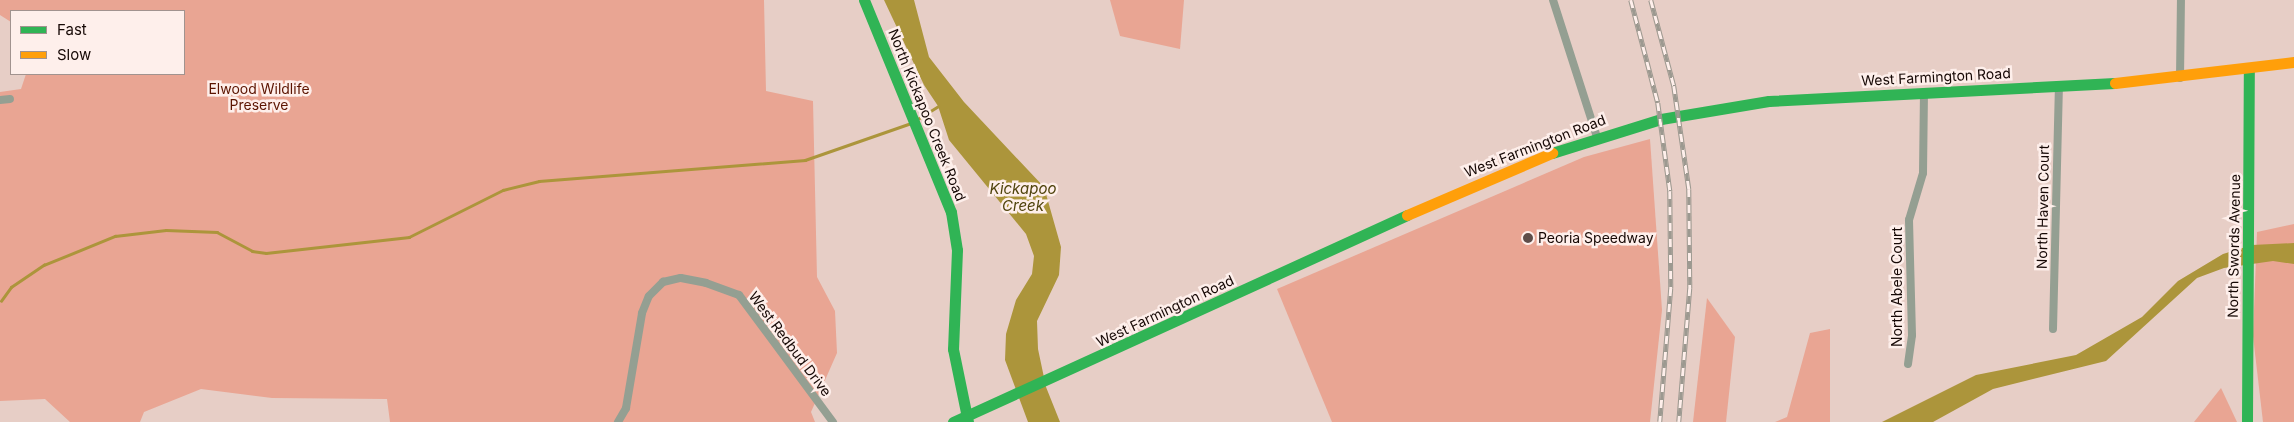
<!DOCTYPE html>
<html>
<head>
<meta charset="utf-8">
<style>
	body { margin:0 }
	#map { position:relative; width:2294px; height:422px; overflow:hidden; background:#e7cec6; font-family:Inter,sans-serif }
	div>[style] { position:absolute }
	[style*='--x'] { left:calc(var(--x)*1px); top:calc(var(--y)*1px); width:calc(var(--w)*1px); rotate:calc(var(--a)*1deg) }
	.green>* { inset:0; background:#e9a593 }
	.water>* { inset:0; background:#ac953b }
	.stream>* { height:2.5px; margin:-1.25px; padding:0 1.25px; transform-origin:1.25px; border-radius:1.25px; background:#ac953b }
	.street>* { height:8px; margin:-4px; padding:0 4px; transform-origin:4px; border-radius:4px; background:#949f92 }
	.fast>* { height:11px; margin:-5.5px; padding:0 5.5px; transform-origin:5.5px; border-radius:5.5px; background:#30b455 }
	.slow>* { height:11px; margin:-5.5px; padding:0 5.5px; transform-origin:5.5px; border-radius:5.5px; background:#ff9f0a }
	.rail>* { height:4.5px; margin-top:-2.25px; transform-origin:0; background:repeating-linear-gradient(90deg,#feefeb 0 8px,#9c9990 0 16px); box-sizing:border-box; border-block:1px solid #9c9990 }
	.dots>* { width:14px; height:14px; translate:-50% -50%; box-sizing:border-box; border:2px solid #feefeb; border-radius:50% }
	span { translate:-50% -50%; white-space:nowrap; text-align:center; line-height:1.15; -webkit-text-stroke:5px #feefeb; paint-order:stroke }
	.street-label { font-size:14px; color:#160805 }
	.park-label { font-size:14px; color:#5c1400 }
	.poi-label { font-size:14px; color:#160805 }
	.left { translate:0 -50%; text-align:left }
	.water-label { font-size:15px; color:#50440d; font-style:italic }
	.legend { position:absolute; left:10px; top:10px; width:175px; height:65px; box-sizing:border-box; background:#feefeb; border:1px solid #a1938f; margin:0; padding:6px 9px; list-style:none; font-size:15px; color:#160805 }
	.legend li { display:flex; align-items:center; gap:10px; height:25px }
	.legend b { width:25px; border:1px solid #a1938f }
</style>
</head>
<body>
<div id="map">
	<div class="green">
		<i style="clip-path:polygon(0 0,764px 0,766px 91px,813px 101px,817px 277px,835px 311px,837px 353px,811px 412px,815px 422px,390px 422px,387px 399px,272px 398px,201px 389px,144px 412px,140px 422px,70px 422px,45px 399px,0 401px,0 92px,21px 89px,26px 74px,184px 74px,184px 11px,11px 11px,11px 22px,0 15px)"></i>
		<i style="clip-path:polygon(1110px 0,1184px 0,1180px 49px,1120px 36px)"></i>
		<i style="clip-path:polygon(1650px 139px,1662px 310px,1650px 422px,1332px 422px,1277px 289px,1584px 157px)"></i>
		<i style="clip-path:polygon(2294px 224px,2294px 422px,2263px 422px,2253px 336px,2257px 232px)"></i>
		<i style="clip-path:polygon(1707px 298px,1735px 337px,1726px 422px,1693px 422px)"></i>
		<i style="clip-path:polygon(1830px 329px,1830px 422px,1775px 422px,1787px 417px,1810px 333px)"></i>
		<i style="clip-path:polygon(2221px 388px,2237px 422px,2194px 422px)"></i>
	</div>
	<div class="water">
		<i style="clip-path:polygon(884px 0,914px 0,929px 57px,964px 102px,1044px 187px,1061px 247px,1059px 275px,1037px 321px,1038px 349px,1046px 387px,1060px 422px,1028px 422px,1005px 360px,1006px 334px,1016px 300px,1032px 274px,1034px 256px,1026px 234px,949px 140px,938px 106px,924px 85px)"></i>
		<i style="clip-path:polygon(2294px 243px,2294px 264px,2273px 261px,2224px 268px,2197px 278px,2106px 361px,1993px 389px,1933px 422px,1882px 422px,1976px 375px,2076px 355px,2142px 317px,2178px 281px,2223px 254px,2252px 245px)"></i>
	</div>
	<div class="stream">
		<i style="--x:916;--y:120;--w:26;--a:-32"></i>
		<i style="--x:1;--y:301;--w:17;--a:-54"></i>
		<i style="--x:11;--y:287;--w:40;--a:-34"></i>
		<i style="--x:44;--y:265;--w:77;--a:-22.2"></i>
		<i style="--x:115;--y:236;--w:51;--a:-6.7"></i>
		<i style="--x:166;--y:230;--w:51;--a:2.2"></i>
		<i style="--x:217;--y:232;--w:40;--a:28"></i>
		<i style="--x:252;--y:251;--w:14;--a:8"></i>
		<i style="--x:266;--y:253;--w:144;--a:-6.4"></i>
		<i style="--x:409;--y:237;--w:105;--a:-26.6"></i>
		<i style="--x:503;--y:190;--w:37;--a:-14"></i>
		<i style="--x:539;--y:181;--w:267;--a:-4.5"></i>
		<i style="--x:805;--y:160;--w:112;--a:-19.2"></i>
	</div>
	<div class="street">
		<i style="--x:1553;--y:0;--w:144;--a:72.2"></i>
		<i style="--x:2180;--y:78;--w:78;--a:-89.3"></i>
		<i style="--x:0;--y:100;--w:10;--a:-6"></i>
		<i style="--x:2053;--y:329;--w:243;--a:-88.6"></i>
		<i style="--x:1908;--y:364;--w:29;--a:-82"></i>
		<i style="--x:1912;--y:335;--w:115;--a:-91.5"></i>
		<i style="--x:1909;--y:220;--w:49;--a:-73.4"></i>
		<i style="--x:1923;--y:173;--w:80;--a:-89.3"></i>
		<i style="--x:618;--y:422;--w:16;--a:-60"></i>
		<i style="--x:626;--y:408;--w:96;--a:-80.4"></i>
		<i style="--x:642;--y:313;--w:18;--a:-68"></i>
		<i style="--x:649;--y:296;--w:20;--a:-45"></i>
		<i style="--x:663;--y:282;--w:18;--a:-13"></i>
		<i style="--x:681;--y:278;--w:25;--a:11"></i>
		<i style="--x:706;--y:283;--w:35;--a:20"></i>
		<i style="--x:739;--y:295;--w:158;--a:53.5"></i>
	</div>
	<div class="fast">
		<i style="--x:864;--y:0;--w:229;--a:67.7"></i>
		<i style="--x:951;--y:212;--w:38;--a:81"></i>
		<i style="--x:957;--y:250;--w:99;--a:92.3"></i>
		<i style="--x:953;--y:349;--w:75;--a:78.4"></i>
		<i style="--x:1552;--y:153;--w:114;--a:-17.3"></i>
		<i style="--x:1661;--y:119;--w:109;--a:-9.5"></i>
		<i style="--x:1769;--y:101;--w:346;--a:-3"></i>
		<i style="--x:953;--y:422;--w:499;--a:-24.5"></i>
		<i style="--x:2247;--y:422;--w:352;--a:-89.7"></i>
	</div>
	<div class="slow">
		<i style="--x:2115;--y:83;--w:180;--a:-6.7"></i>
		<i style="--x:1407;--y:215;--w:158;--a:-23.2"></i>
	</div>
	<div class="rail">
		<i style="--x:1631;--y:0;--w:106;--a:75.3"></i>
		<i style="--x:1658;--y:103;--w:89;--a:82.2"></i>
		<i style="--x:1670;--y:191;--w:97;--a:89.4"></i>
		<i style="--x:1671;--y:288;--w:134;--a:94.7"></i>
		<i style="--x:1651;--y:0;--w:89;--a:75"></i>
		<i style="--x:1674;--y:86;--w:104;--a:81.7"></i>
		<i style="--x:1689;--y:189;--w:99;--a:89.4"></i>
		<i style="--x:1690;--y:288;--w:134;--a:94.7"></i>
	</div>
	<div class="dots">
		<i style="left:1528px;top:238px;background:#5f4d49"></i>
	</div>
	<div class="street-label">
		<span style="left:1936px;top:77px;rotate:-3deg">West Farmington Road</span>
		<span style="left:927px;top:115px;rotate:68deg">North Kickapoo Creek Road</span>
		<span style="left:1535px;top:146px;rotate:-21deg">West Farmington Road</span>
		<span style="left:2043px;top:207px;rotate:-89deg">North Haven Court</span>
		<span style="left:2234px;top:246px;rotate:-89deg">North Swords Avenue</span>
		<span style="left:1897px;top:287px;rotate:-90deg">North Abele Court</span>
		<span style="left:1165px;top:311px;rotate:-25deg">West Farmington Road</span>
		<span style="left:790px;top:344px;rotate:53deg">West Redbud Drive</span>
	</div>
	<div class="park-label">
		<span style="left:259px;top:97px">Elwood Wildlife<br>Preserve</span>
	</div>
	<div class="poi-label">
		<span class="left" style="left:1538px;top:238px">Peoria Speedway</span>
	</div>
	<div class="water-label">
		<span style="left:1023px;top:197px">Kickapoo<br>Creek</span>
	</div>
	<ul class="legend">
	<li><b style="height:6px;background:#30b455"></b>Fast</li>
	<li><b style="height:6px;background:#ff9f0a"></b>Slow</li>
	</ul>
</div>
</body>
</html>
